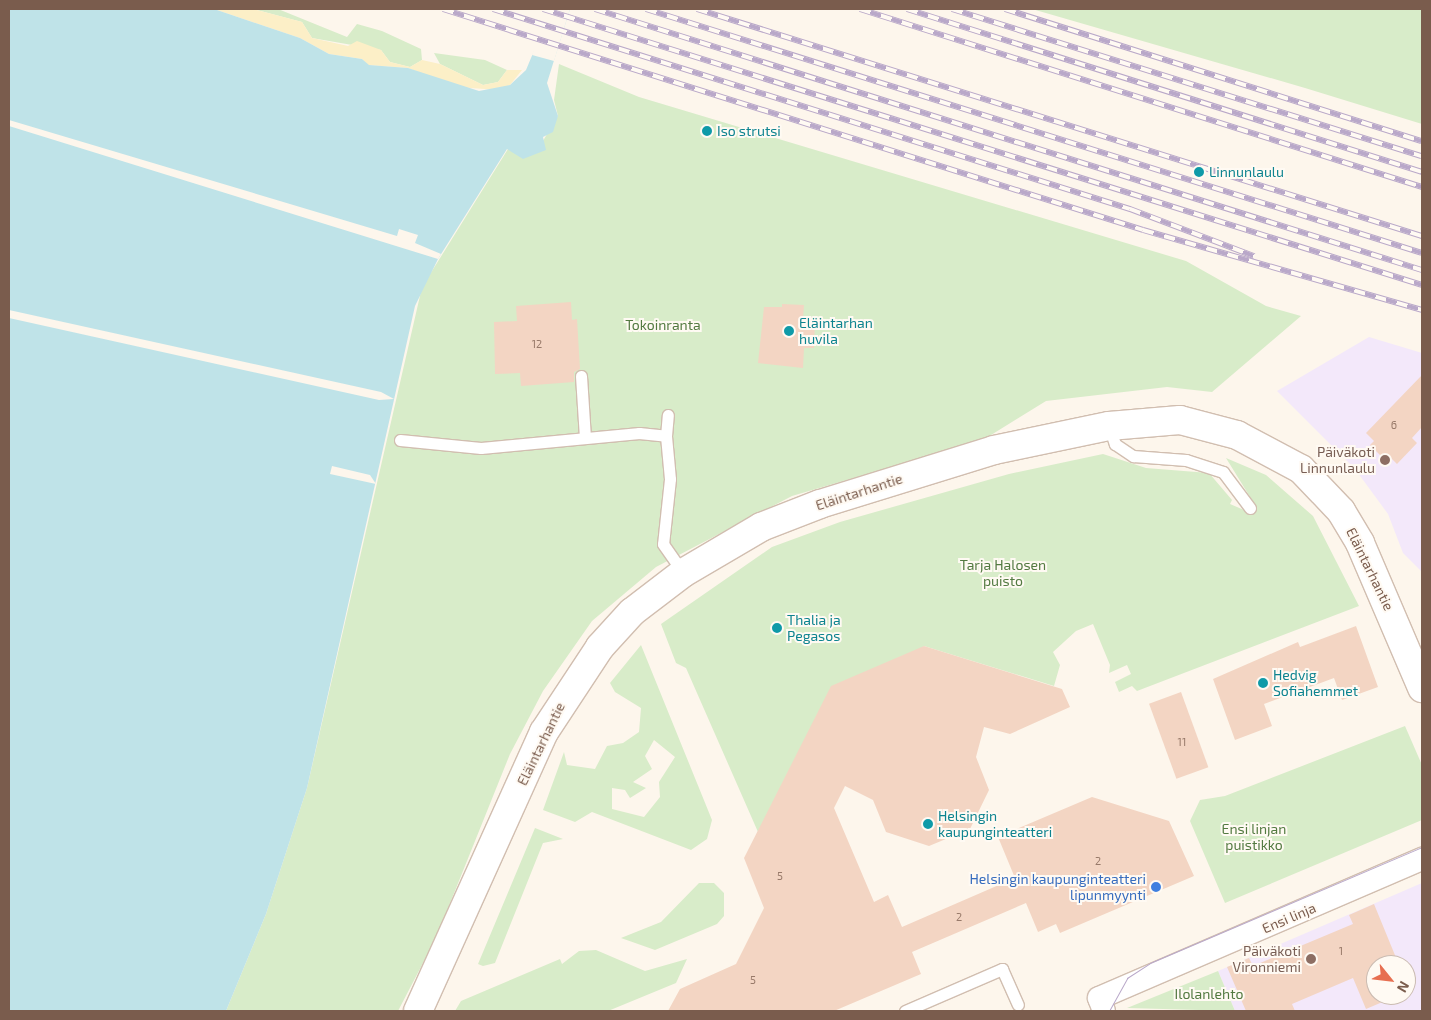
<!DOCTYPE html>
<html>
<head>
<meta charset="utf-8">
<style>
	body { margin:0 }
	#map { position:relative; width:1431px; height:1020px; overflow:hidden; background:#fdf6ec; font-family:"Exo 2",sans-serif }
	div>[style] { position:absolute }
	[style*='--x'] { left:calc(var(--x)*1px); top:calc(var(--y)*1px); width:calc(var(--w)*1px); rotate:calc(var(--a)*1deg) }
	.education>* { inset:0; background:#f3e8fa }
	.green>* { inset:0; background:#d8ecc9 }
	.sand>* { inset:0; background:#fcefc7 }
	.water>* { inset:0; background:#bfe3e8 }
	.pier>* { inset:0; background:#fdf6ec }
	.building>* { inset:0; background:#f3d5c3; transform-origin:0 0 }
	.roads { filter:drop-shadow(1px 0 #d1beb0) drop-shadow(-1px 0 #d1beb0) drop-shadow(0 1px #d1beb0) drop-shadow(0 -1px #d1beb0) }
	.lane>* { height:11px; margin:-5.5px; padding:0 5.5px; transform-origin:5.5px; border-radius:5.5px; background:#fff }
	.street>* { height:22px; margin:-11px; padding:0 11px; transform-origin:11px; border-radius:11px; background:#fff }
	.secondary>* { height:28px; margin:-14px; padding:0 14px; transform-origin:14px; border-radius:14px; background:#fff }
	.tram>* { height:1px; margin:-0.5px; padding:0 0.5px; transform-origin:0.5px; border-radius:0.5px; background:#b9a8c9 }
	.rail>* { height:5.5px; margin-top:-2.75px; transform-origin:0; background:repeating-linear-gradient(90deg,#fffaf3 0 11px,#b9a8c9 0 22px); box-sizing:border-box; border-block:1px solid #b9a8c9 }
	.dots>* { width:14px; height:14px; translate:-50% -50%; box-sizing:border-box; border:2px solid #fffaf3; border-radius:50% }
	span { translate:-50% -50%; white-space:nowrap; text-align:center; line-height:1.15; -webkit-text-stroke:4px #fffaf3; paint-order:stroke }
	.number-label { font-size:11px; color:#987a6a }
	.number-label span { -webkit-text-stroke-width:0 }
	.culture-label { font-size:14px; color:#0d838f }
	.left { translate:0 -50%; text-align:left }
	.park-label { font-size:14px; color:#537a41 }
	.education-label { font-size:14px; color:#785e54 }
	.right { translate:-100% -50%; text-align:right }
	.street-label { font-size:14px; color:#7a5c4d }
	.shop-label { font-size:14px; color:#366cbe }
	.frame { position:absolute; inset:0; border:10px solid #7a5c4d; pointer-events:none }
	.north { position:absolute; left:1366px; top:955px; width:50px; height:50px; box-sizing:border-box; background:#fffaf3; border:1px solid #cabbb1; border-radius:50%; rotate:119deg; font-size:14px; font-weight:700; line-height:20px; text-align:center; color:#7a5c4d }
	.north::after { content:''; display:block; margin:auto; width:18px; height:22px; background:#e76f51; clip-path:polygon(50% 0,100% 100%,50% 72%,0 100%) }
</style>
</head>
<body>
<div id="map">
	<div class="education">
		<i style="clip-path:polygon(1369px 337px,1422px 353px,1422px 572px,1403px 553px,1388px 514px,1355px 469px,1277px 391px)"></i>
		<i style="clip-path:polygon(evenodd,1422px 883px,1422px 1011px,1235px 1011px,1218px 971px,1422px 883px,1376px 965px,1406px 965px,1406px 995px,1376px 995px,1376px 965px)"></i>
	</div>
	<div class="green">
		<i style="clip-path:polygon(253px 9px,278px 9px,347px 37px,357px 24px,382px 31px,421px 49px,422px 60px,410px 67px,390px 62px,381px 50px,312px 38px,302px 22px)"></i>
		<i style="clip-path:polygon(1032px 9px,1422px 9px,1422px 124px,1305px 88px)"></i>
		<i style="clip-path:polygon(434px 53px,485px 60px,507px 70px,498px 82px,483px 85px,440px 64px)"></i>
		<i style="clip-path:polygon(559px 64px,639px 97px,1186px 261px,1266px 306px,1301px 316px,1212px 392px,1167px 387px,1046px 401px,983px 440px,792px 496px,656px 567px,592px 621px,543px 691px,510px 754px,436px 938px,398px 1011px,226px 1011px,266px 914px,307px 788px,422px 287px,508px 149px,535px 154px,558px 116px,554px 100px)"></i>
		<i style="clip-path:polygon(1103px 454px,1146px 468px,1209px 473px,1232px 500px,1230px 504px,1244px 510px,1255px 505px,1226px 458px,1266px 475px,1313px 516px,1359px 606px,1137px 691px,1132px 686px,1119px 692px,1115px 682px,1131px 674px,1127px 665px,1109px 673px,1110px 665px,1093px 624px,1076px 631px,1053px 652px,1060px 665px,1054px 686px,924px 646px,758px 832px,686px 668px,676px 663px,661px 624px,772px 547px,840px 522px,1009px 474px)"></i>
		<i style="clip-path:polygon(evenodd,641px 645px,712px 820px,707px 839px,691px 850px,592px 812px,575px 822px,543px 810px,564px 752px,567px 765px,595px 769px,607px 746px,623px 743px,639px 732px,641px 708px,615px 692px,610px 683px,641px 645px,654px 740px,675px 757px,659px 782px,660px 797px,644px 817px,612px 809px,612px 788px,625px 790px,630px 798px,646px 788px,633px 782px,652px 769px,645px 756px,654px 740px)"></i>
		<i style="clip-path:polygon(1405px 726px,1422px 765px,1422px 820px,1225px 903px,1190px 821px,1200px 800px,1225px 796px)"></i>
		<i style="clip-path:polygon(535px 828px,563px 839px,543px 843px,495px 963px,483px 966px,478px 964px)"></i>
		<i style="clip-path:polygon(699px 883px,714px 883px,724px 893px,724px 916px,717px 924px,655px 950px,621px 938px,661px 922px)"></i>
		<i style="clip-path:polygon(596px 950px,645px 971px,687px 959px,676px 983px,608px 1011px,455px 1011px,461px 1001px,560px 959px,562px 964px,579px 951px)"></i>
		<i style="clip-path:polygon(1218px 971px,1235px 1011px,1127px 1008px)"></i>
	</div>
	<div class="sand">
		<i style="clip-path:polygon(214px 9px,253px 9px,302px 22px,312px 38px,348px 46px,357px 41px,381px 50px,390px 62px,410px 67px,422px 60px,440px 64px,483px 85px,498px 82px,507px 70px,522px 70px,510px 85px,499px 90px,456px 87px,408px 68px,368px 65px,362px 59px,329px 54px,300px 38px)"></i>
	</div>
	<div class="water">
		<i style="clip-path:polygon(9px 9px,214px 9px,300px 38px,329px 54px,362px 59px,369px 65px,408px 68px,479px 91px,510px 85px,526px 70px,536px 46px,570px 9px,547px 83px,558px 116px,553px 132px,543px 137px,546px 150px,523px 159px,507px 149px,438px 259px,415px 306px,307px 788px,266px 914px,226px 1011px,9px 1011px)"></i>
	</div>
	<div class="pier">
		<i style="clip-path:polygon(547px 9px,570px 9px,554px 61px,532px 55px)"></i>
		<i style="clip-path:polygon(9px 120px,397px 236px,399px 229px,418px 235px,415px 243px,441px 254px,438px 259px,9px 126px)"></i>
		<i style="clip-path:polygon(9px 310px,381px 392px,394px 399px,379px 400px,9px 318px)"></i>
		<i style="clip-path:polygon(332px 466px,370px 475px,376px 484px,330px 474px)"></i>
	</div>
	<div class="building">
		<i style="clip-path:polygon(571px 302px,572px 320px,577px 319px,580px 369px,574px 372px,574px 382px,521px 386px,520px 373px,495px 374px,494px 322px,517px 321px,516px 306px)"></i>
		<i style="clip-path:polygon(782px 304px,804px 305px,803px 318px,815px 319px,814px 348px,804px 348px,803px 368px,758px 363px,764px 307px,782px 307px)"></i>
		<i style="clip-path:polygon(1422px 375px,1422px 427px,1412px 438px,1417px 443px,1397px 464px,1391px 458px,1387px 462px,1370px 445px,1374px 441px,1366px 433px)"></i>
		<i style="clip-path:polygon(1356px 626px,1378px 687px,1342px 700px,1334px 678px,1264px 704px,1272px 726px,1235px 740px,1213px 679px,1298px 642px,1300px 647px)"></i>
		<i style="clip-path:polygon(924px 646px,1062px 689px,1070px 707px,1010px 734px,984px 727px,976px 757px,989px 790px,970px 829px,929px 846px,886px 832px,873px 800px,845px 786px,834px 808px,874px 902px,888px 895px,902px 927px,1015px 878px,998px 837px,1092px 797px,1169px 821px,1194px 876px,1060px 933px,1056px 924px,1038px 932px,1026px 903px,912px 952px,921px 974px,834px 1011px,668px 1011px,680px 989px,736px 964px,764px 908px,744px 858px,831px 686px)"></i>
		<i style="left:1181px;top:692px;width:80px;height:34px;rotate:70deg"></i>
		<i style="clip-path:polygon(1374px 904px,1399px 965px,1376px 965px,1376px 995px,1399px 995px,1366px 1009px,1353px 978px,1292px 1004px,1295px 1011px,1246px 1011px,1227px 967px,1249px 958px,1253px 966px,1353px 924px,1349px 915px)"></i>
	</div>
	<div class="roads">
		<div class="lane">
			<i style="--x:581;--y:376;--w:62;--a:86.3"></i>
			<i style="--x:1109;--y:426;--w:19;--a:72"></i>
			<i style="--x:1115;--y:444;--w:22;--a:34"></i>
			<i style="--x:1133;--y:456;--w:53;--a:4.3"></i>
			<i style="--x:1186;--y:460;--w:39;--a:18"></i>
			<i style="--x:1223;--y:472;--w:45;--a:53.1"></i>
			<i style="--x:666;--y:436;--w:21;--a:-85"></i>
			<i style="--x:400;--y:440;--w:81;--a:5.6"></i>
			<i style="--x:481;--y:448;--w:159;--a:-5.4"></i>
			<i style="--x:639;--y:433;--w:27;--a:6"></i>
			<i style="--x:666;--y:436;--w:43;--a:84.7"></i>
			<i style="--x:670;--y:479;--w:65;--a:96.1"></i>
			<i style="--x:663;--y:544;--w:35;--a:55"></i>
			<i style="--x:905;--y:1011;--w:106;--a:-23.4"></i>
			<i style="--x:1002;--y:969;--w:39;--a:66"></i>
		</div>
		<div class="street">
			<i style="--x:1104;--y:1011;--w:14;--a:-111"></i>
			<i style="--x:1099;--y:998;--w:352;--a:-23.3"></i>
		</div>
		<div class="secondary">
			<i style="--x:418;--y:1011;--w:306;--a:-65.7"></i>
			<i style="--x:544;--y:732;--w:102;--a:-56.6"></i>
			<i style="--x:600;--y:647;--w:47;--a:-47.6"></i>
			<i style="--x:632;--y:612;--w:64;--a:-37.4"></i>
			<i style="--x:683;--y:573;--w:91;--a:-30.5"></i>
			<i style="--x:761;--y:527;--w:63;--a:-21.3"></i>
			<i style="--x:820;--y:504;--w:182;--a:-17.2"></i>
			<i style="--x:994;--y:450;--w:117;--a:-11.8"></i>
			<i style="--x:1109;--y:426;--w:71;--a:-4.8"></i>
			<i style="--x:1180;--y:420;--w:59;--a:14.7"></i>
			<i style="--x:1237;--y:435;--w:72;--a:28"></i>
			<i style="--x:1301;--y:469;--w:58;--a:46.4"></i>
			<i style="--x:1341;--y:511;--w:37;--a:59"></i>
			<i style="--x:1360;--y:543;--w:158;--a:66.8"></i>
		</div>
	</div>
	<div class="tram">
		<i style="--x:1109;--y:1011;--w:38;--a:-61"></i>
		<i style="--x:1127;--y:978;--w:27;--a:-33"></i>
		<i style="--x:1150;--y:963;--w:296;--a:-23.1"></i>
	</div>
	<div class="rail">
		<i style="--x:443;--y:9;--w:734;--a:17.52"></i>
		<i style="--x:1143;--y:230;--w:290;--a:16"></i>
		<i style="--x:493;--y:9;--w:668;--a:17.43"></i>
		<i style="--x:1130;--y:209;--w:133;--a:20.8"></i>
		<i style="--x:543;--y:9;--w:921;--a:17.43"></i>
		<i style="--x:595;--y:9;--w:867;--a:17.52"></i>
		<i style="--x:646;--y:9;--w:813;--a:17.45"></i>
		<i style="--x:697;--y:9;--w:760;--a:17.39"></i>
		<i style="--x:860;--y:9;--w:590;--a:17.57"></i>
		<i style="--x:907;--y:9;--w:540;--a:17.56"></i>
		<i style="--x:952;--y:9;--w:492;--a:17.4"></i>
		<i style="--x:1005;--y:9;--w:437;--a:17.6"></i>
	</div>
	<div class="dots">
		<i style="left:707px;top:131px;background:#0f9aa8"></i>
		<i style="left:1199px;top:172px;background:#0f9aa8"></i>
		<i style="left:789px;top:331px;background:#0f9aa8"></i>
		<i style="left:1385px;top:460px;background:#8d6e63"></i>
		<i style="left:777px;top:628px;background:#0f9aa8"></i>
		<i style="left:1263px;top:683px;background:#0f9aa8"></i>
		<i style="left:928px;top:824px;background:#0f9aa8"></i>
		<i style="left:1156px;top:887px;background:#3f7fe0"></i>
		<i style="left:1311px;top:959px;background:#8d6e63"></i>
	</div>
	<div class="number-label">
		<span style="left:537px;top:344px">12</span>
		<span style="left:1394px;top:425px">6</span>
		<span style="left:1182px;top:742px">11</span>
		<span style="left:1098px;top:861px">2</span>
		<span style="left:780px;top:876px">5</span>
		<span style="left:959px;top:917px">2</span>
		<span style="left:1341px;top:951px">1</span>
		<span style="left:753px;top:980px">5</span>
	</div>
	<div class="culture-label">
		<span class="left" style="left:717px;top:131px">Iso strutsi</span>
		<span class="left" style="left:1209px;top:172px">Linnunlaulu</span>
		<span class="left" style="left:799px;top:331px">Eläintarhan<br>huvila</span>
		<span class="left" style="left:787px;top:628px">Thalia ja<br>Pegasos</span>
		<span class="left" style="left:1273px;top:683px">Hedvig<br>Sofiahemmet</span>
		<span class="left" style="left:938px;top:824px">Helsingin<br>kaupunginteatteri</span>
	</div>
	<div class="park-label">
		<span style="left:663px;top:325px">Tokoinranta</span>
		<span style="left:1003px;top:573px">Tarja Halosen<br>puisto</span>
		<span style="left:1254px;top:837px">Ensi linjan<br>puistikko</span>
		<span style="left:1209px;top:994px">Ilolanlehto</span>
	</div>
	<div class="education-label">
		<span class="right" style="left:1375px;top:460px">Päiväkoti<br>Linnunlaulu</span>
		<span class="right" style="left:1301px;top:959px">Päiväkoti<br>Vironniemi</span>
	</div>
	<div class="street-label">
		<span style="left:859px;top:492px;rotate:-18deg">Eläintarhantie</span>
		<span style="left:1370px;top:569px;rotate:64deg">Eläintarhantie</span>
		<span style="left:541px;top:744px;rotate:-64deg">Eläintarhantie</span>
		<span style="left:1289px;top:918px;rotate:-23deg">Ensi linja</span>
	</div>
	<div class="shop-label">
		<span class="right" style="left:1146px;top:887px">Helsingin kaupunginteatteri<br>lipunmyynti</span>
	</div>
	<div class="frame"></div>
	<div class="north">N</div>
</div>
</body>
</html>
